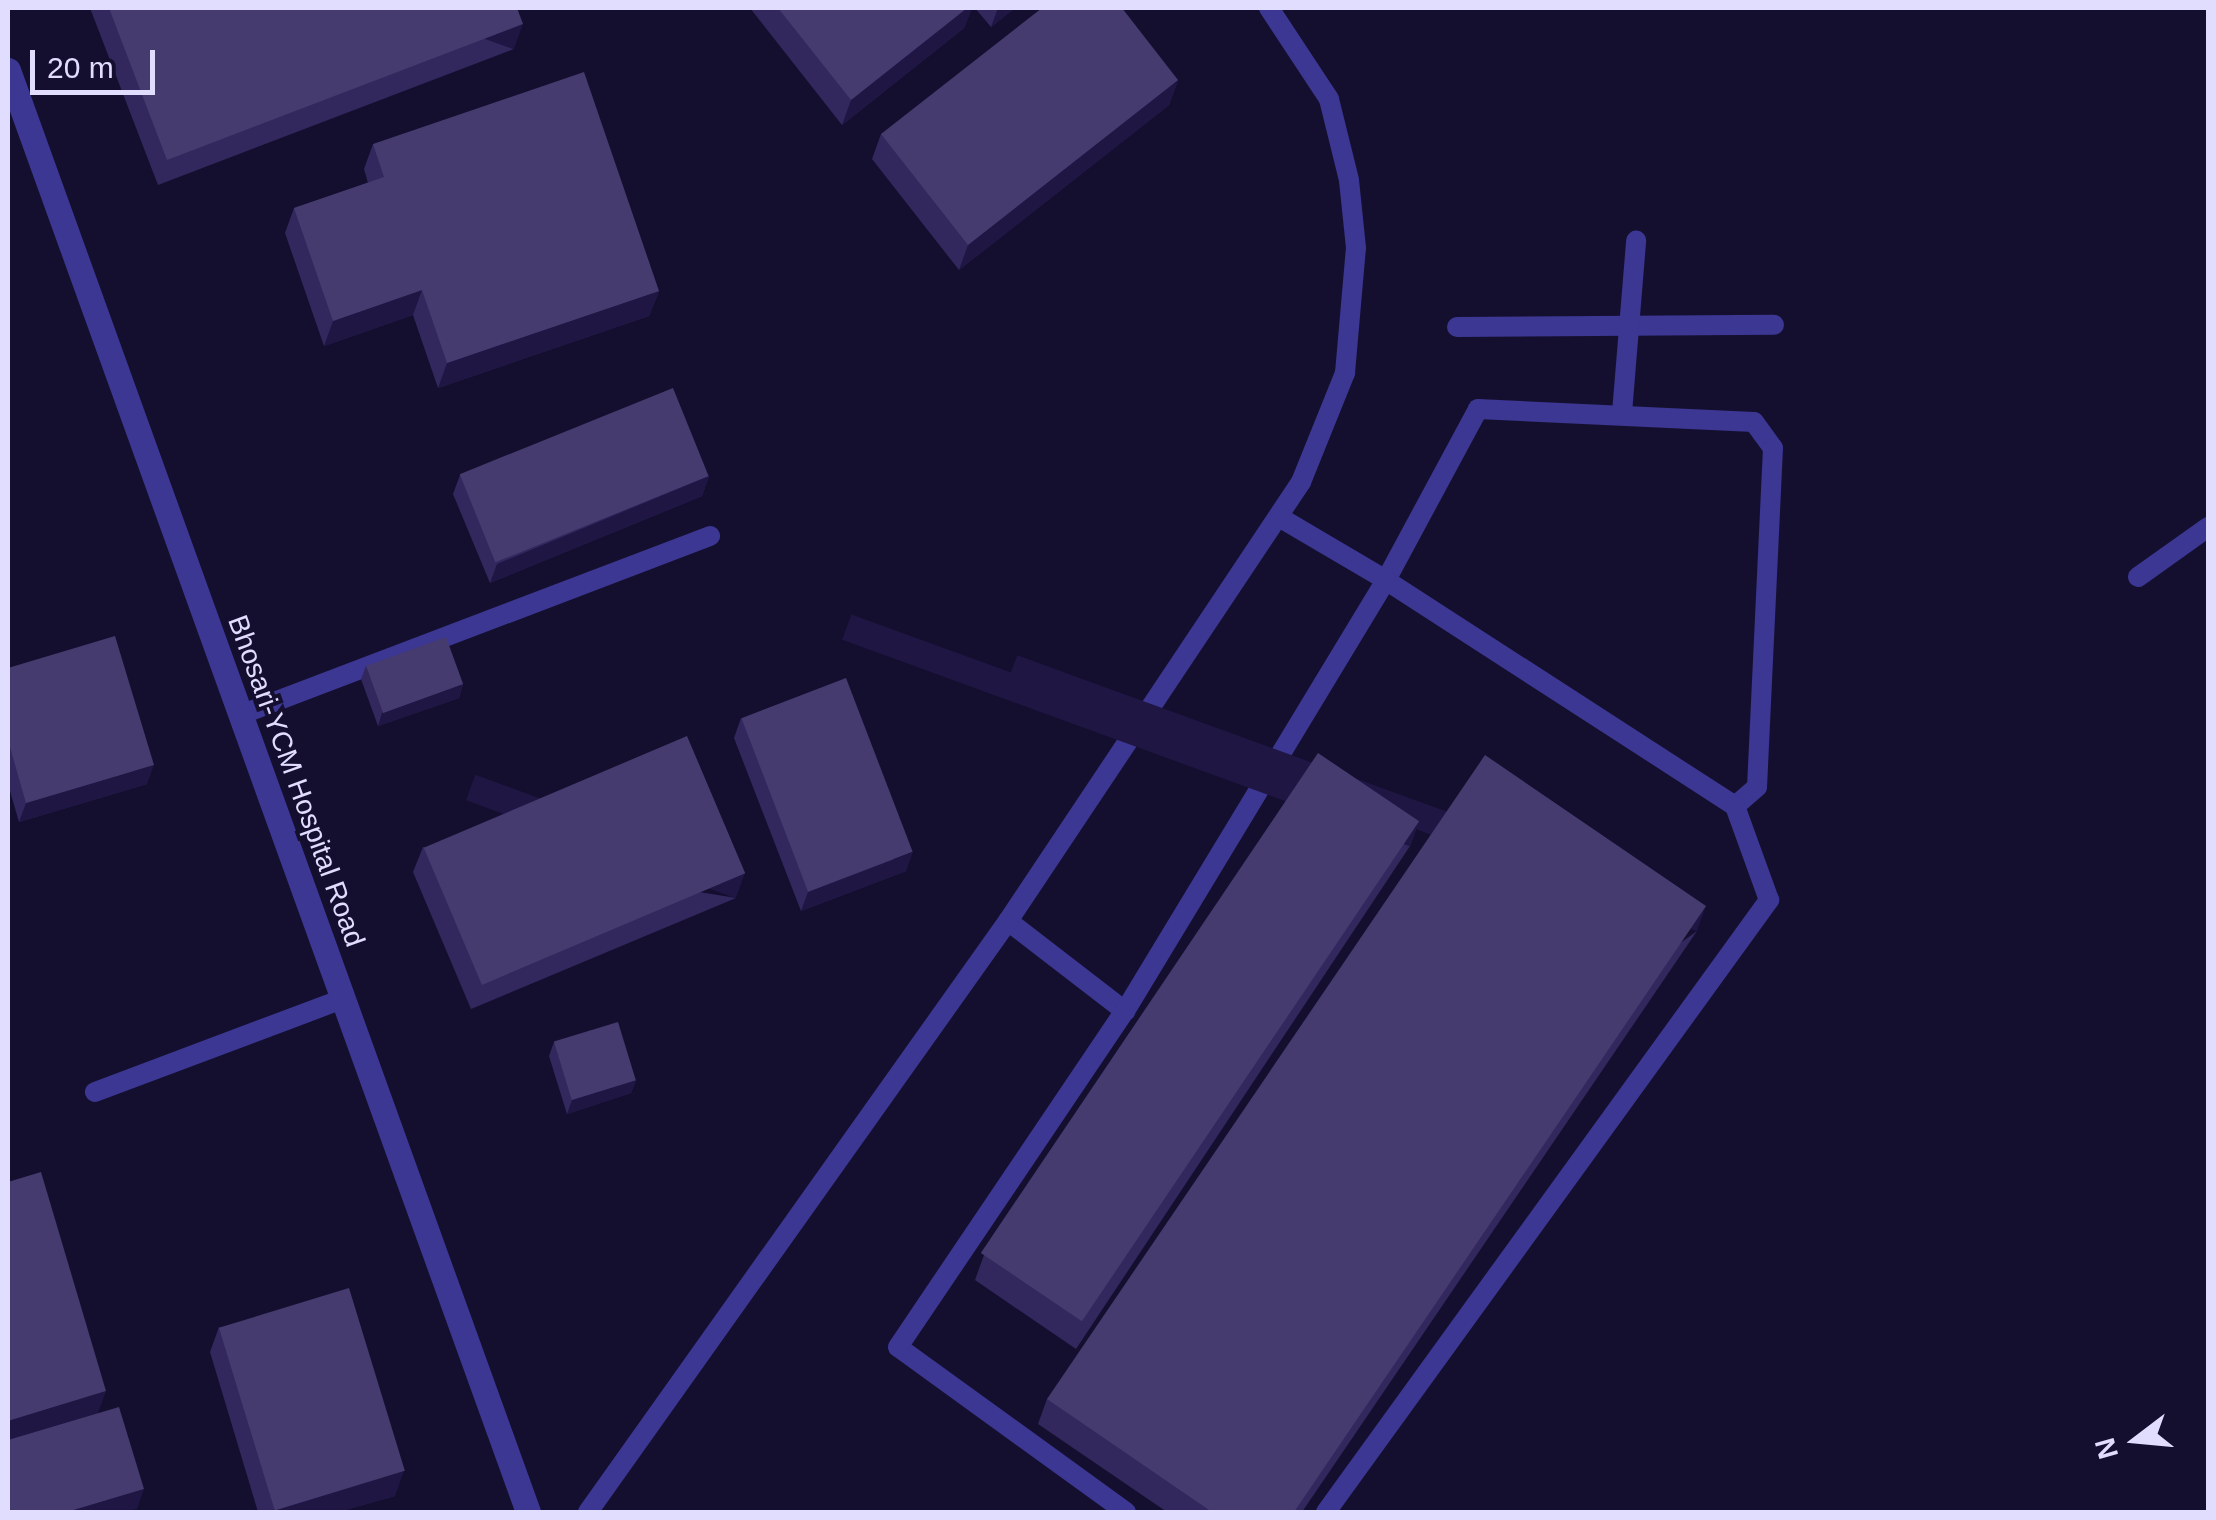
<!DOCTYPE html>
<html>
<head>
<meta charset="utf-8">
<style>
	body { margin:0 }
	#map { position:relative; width:2216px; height:1520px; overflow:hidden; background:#150f2f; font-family:Arial,sans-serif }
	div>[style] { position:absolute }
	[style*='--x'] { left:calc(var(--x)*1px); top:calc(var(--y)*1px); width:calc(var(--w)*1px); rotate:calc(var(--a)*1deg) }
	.service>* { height:20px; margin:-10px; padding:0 10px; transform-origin:10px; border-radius:10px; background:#3b3792 }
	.tertiary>* { height:25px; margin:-12.5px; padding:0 12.5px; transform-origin:12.5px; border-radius:12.5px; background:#3b3792 }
	.wall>* { inset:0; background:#32285e }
	.shaded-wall>* { inset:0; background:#1f1644; transform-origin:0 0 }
	.building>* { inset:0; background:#453b6f; transform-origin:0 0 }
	span { translate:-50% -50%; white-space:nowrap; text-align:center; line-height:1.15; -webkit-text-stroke:8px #150f2f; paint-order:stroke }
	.street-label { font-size:28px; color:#e1ddff }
	.frame { position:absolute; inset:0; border:10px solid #e1ddff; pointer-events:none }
	.north { position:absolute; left:2086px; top:1390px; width:100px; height:100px; -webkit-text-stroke:8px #150f2f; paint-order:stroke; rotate:254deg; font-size:28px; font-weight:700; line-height:40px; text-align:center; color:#e1ddff }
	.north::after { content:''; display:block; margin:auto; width:35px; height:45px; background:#e1ddff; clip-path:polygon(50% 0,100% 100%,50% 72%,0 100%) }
	.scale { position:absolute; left:30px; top:50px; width:125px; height:45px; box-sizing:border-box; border:5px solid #e1ddff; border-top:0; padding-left:12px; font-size:30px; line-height:35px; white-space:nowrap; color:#e1ddff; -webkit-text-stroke:8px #150f2f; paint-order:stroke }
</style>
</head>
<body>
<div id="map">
	<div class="service">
		<i style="--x:1457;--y:327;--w:317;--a:-0.4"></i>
		<i style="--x:1622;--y:413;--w:173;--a:-85.3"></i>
		<i style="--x:2138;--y:577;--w:86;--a:-35.5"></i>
		<i style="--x:240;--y:715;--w:503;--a:-20.85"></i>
		<i style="--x:1008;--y:921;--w:148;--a:37.6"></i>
		<i style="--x:95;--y:1092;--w:265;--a:-20.6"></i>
		<i style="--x:588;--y:1512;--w:725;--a:-54.6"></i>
		<i style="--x:1008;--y:921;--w:528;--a:-56.28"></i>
		<i style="--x:1301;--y:482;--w:118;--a:-68"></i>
		<i style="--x:1345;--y:373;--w:125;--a:-85"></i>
		<i style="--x:1356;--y:248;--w:68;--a:-95.9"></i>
		<i style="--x:1349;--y:180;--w:83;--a:-103.9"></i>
		<i style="--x:1329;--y:99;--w:109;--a:-123.4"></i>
		<i style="--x:1126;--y:1512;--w:281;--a:-144.1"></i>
		<i style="--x:898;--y:1347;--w:405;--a:-56"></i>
		<i style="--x:1125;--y:1011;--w:504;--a:-58.8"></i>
		<i style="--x:1386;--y:580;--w:194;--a:-61.7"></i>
		<i style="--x:1478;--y:409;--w:276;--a:2.7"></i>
		<i style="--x:1754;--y:422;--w:32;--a:54"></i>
		<i style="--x:1773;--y:448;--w:339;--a:92.7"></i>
		<i style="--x:1757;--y:787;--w:29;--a:139"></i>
		<i style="--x:1735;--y:806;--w:416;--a:-147.1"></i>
		<i style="--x:1386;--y:580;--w:124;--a:-149.5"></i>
		<i style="--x:1326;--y:1512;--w:756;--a:-54.1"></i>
		<i style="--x:1769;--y:900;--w:100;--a:-109.9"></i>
	</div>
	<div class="tertiary">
		<i style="--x:8;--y:70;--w:1533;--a:70.17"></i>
	</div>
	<div class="wall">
		<i style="clip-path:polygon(90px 8px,517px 8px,514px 49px,158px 185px)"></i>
		<i style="clip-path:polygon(750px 8px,972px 8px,964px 28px,842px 125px)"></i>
		<i style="clip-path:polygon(975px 8px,1015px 8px,991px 27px)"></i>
		<i style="clip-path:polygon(1178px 80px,1169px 105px,959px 270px,872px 159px,881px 134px)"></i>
		<i style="clip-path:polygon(373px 144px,659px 291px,649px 316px,438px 388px,413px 315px,324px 346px,285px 233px,294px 208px,368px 183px,364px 169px)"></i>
		<i style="clip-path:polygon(460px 475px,709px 476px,702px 496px,490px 583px,453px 494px)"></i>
		<i style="clip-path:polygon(366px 666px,463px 684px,459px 698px,378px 726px,361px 679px)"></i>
		<i style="clip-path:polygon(8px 668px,147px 784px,19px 822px,8px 784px)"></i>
		<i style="clip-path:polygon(741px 718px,906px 871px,801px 911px,734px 738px)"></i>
		<i style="clip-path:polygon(1419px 821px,1410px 846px,1076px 1349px,975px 1280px,984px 1255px)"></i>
		<i style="clip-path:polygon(423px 847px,736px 898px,471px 1009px,413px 872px)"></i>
		<i style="clip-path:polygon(1697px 931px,1302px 1512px,1167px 1512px,1038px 1424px,1047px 1399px)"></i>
		<i style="clip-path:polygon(554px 1042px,636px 1080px,631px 1093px,567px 1114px,549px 1056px)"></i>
		<i style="clip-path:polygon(219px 1327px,395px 1496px,338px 1512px,258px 1512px,210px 1352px)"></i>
	</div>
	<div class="shaded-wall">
		<i style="clip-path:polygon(967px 8px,972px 8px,964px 28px,842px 125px,851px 100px)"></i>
		<i style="clip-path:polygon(998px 8px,1015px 8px,991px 27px)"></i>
		<i style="left:523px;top:24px;width:27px;height:381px;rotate:110deg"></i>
		<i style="clip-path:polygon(1178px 80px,1169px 105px,959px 270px,968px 245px)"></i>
		<i style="clip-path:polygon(422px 290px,413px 315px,324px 346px,333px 321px)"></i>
		<i style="clip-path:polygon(659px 291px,649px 316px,438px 388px,447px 363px)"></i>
		<i style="clip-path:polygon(709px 476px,702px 496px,490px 583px,497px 564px)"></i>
		<i style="clip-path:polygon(463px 684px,459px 698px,378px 726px,382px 713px)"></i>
		<i style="clip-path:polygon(154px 765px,147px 784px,19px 822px,26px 803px)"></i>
		<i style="left:1419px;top:821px;width:27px;height:604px;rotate:110deg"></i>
		<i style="clip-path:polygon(913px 852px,906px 871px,801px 911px,808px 892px)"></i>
		<i style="left:745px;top:873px;width:27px;height:287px;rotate:110deg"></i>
		<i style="left:1706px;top:906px;width:27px;height:733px;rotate:110deg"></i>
		<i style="clip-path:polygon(636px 1080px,631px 1093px,567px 1114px,572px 1100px)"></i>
		<i style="clip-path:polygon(106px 1391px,97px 1416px,8px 1443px,8px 1421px)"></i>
		<i style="clip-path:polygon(404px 1471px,395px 1496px,338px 1512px,273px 1512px,274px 1509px)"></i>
		<i style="clip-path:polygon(144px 1489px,137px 1509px,124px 1512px,67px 1512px)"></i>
	</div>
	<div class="building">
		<i style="clip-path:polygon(109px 8px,517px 8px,523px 24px,167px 160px)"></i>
		<i style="clip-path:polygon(778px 8px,967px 8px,851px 100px)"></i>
		<i style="clip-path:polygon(1042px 8px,1122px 8px,1178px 80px,968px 245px,881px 134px)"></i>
		<i style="clip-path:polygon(584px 72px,659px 291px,447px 363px,422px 290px,333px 321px,294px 208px,384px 177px,373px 144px)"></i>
		<i style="left:673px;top:388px;width:95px;height:230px;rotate:68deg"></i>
		<i style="clip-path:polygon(115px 636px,154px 765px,26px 803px,8px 740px,8px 668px)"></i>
		<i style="left:446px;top:637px;width:50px;height:85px;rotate:70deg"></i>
		<i style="left:846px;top:678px;width:186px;height:112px;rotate:69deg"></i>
		<i style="left:687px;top:736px;width:149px;height:286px;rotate:67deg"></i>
		<i style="left:1318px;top:753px;width:122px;height:603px;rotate:34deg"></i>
		<i style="clip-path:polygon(1485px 755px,1706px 906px,1294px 1512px,1212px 1512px,1047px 1399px)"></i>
		<i style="left:618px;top:1022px;width:61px;height:67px;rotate:73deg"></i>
		<i style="clip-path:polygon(41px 1172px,106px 1391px,8px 1421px,8px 1182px)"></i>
		<i style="left:349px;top:1288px;width:191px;height:136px;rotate:73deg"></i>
		<i style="clip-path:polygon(119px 1407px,144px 1489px,67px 1512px,8px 1512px,8px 1440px)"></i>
	</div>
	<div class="street-label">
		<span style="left:296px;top:781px;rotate:70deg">Bhosari-YCM Hospital Road</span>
	</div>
	<div class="frame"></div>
	<div class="north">N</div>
	<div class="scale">20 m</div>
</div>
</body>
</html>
